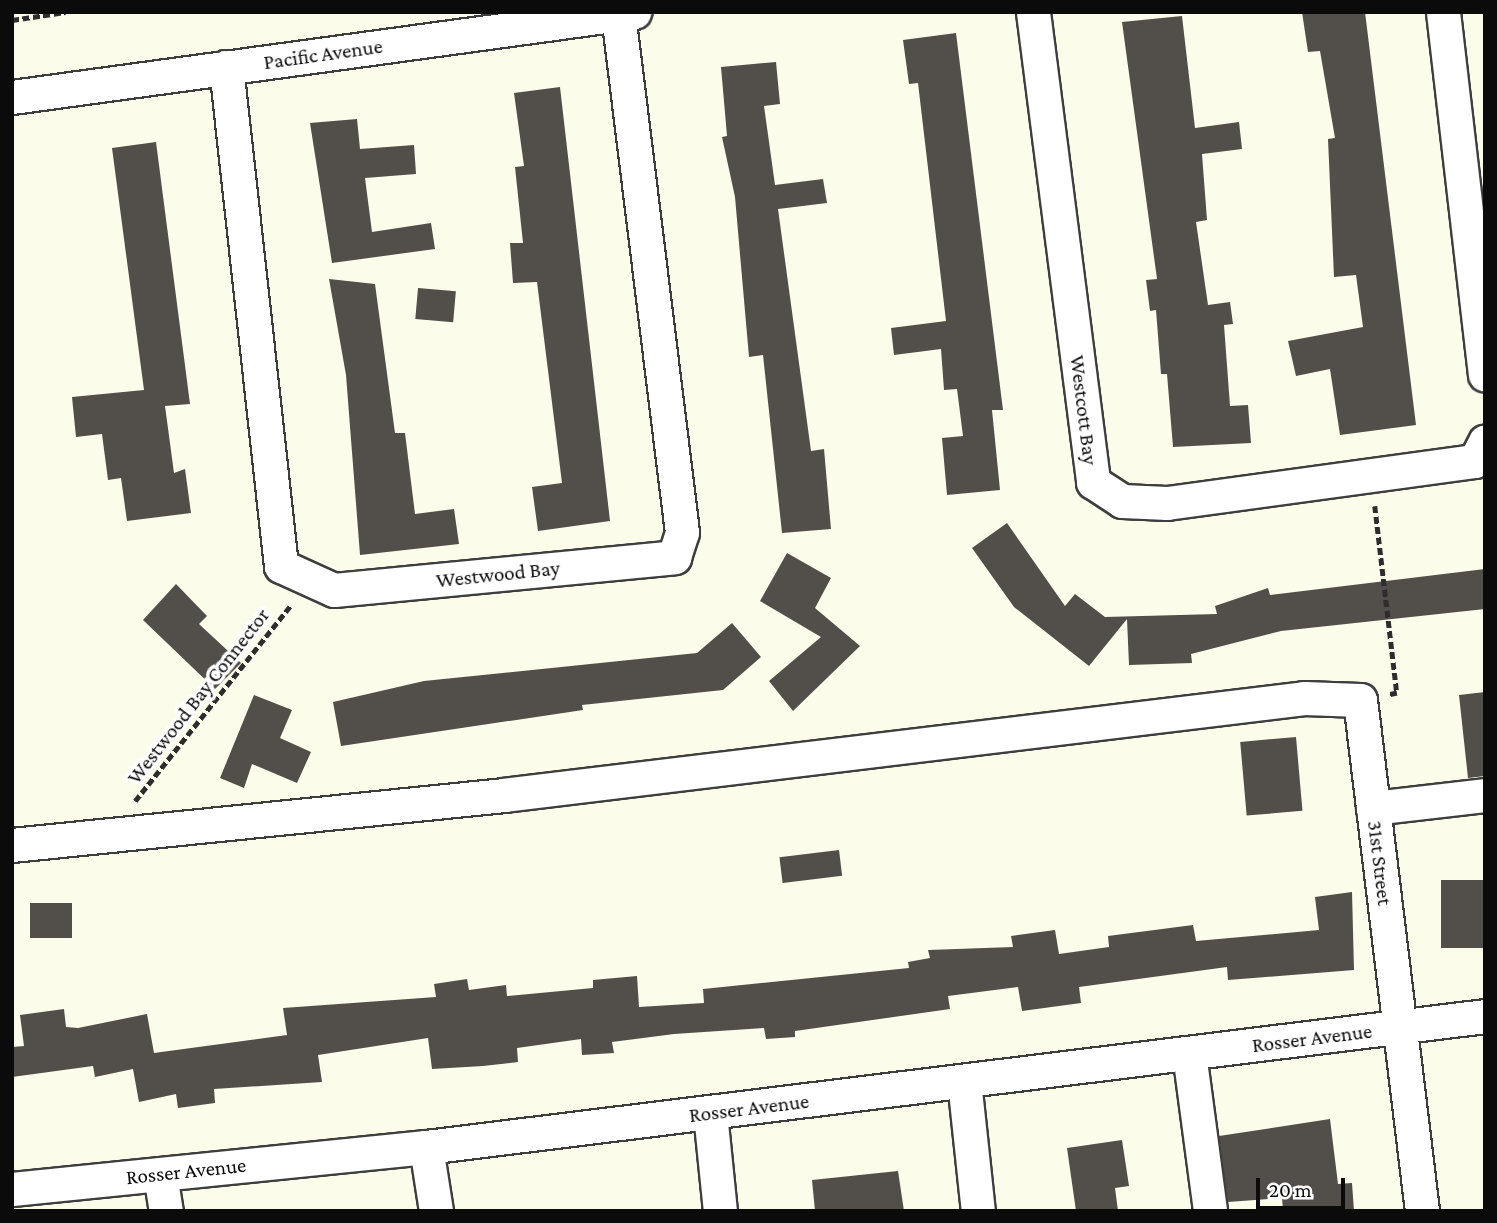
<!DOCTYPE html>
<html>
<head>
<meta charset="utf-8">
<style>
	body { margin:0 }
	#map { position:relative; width:1497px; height:1223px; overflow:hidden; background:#fcfceb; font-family:"Crimson Pro",serif }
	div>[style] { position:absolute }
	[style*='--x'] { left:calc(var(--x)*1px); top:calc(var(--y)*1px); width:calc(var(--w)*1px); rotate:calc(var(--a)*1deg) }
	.building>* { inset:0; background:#524e49; transform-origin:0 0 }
	.path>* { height:4.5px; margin-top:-2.25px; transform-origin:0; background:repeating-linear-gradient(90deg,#2d2d2d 0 7px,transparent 0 10.5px) }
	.roads { filter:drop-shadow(2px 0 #3e3e3e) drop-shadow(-2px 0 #3e3e3e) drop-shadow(0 2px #3e3e3e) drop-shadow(0 -2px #3e3e3e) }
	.minor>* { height:33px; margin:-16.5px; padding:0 16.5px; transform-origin:16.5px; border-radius:16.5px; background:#fff }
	span { translate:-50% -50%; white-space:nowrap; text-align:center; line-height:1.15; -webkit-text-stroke:7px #fff; paint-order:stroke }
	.street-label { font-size:21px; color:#0b0b0b }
	.frame { position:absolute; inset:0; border:14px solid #0b0b0b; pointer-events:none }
	.scale { position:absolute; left:1256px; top:1178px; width:89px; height:32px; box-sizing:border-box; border:4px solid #0b0b0b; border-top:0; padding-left:9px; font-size:21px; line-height:24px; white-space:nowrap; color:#0b0b0b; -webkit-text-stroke:5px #fff; paint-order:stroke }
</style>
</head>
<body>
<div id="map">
	<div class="building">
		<i style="clip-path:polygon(1302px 12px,1365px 12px,1416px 425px,1340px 435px,1330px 369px,1296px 376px,1288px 341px,1363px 327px,1356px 275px,1334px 277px,1328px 139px,1335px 138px,1320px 51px,1308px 52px)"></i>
		<i style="clip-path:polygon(1182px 16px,1195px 128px,1239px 122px,1242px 149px,1202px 154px,1207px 220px,1196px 222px,1208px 305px,1230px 302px,1233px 324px,1224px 325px,1230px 406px,1248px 405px,1251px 443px,1173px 447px,1167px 374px,1161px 374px,1156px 310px,1150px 311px,1146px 280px,1157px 279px,1122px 22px)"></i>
		<i style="clip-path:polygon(956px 33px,1003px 410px,992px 410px,1000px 490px,947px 495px,942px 438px,963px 436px,957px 389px,944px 390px,941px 349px,894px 355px,891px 328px,946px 321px,918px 83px,909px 84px,903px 40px)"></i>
		<i style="clip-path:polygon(776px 62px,780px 104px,764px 106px,775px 185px,823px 179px,827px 203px,778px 209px,811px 451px,824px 449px,831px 529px,782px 533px,763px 355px,749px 357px,735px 197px,722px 137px,727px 136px,721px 67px)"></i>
		<i style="clip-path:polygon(560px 87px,610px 521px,538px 531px,532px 487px,562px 483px,537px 282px,513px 283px,510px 243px,523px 243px,515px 167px,524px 166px,514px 93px)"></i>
		<i style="clip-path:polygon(357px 119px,360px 149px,414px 145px,416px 174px,365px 178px,372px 232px,431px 223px,435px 249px,332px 263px,310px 123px)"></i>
		<i style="clip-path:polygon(156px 142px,190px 404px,165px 406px,174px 473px,185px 469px,191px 513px,127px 521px,121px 478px,108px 480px,102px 434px,76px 437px,72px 397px,144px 390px,112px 148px)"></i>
		<i style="clip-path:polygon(329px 279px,375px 284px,395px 433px,405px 433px,415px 514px,454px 509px,459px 544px,360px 555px,346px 375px)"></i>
		<i style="left:418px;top:288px;width:38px;height:31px;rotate:5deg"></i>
		<i style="clip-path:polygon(1007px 523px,1065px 606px,1075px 594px,1105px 617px,1217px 614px,1215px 606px,1268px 588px,1270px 595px,1485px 569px,1485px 609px,1281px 631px,1191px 654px,1192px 663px,1129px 665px,1127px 619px,1089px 666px,1014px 607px,972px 548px)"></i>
		<i style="clip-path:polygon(787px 553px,831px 578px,815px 608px,860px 646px,793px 711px,769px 681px,821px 637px,760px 601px)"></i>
		<i style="clip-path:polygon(176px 584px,207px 616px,199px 624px,241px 663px,215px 689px,143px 620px)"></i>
		<i style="clip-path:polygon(732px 623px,761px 657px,723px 690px,582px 705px,583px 710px,341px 746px,333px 702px,424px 681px,697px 653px)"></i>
		<i style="clip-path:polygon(1485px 692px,1485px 776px,1468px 778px,1459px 695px)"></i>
		<i style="clip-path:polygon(254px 695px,292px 710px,280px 738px,311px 752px,297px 783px,252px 764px,244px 788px,220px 778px)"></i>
		<i style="left:1296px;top:737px;width:74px;height:56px;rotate:85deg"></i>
		<i style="left:839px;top:850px;width:26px;height:60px;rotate:83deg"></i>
		<i style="left:1485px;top:880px;width:68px;height:44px;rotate:90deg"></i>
		<i style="clip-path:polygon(1352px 892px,1354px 970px,1228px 980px,1227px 967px,1079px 987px,1081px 1003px,1022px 1011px,1018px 987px,948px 996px,950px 1009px,795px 1031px,795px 1037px,766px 1039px,764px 1028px,674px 1034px,612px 1042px,614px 1053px,582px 1055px,581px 1039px,517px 1048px,518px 1062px,483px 1066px,432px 1069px,428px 1038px,318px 1055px,322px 1082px,214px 1089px,215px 1103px,178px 1108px,176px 1094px,139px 1102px,133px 1069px,95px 1077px,93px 1066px,12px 1077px,12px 1047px,24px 1046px,20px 1015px,64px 1009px,66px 1027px,78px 1028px,147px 1014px,154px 1053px,287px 1035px,283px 1008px,436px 997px,434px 984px,467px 979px,469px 990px,506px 985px,507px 996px,593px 988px,593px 980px,637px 976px,639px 1007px,704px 1003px,703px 989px,909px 968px,908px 962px,930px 958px,928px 950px,1013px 947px,1011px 936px,1055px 930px,1059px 954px,1109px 947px,1108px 936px,1193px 925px,1196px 941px,1319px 930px,1315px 897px)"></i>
		<i style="left:72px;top:903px;width:35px;height:42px;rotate:90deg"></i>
		<i style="clip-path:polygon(1330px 1119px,1338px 1184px,1352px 1183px,1354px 1211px,1283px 1211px,1282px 1198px,1228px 1202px,1219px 1136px)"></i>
		<i style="clip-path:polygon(1122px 1140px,1129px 1186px,1115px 1188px,1118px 1211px,1076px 1211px,1067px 1148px)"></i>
		<i style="clip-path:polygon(898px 1171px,904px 1211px,815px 1211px,812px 1180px)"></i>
	</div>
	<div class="path">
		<i style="--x:12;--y:20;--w:54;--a:-8.6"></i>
		<i style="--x:1375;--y:506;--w:188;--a:83.3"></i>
		<i style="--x:1397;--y:693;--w:9;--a:167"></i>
		<i style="--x:135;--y:801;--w:251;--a:-51.5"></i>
	</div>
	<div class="roads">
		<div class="minor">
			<i style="--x:1033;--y:12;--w:474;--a:82.7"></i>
			<i style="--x:1093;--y:482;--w:35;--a:33"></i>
			<i style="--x:1122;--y:501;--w:45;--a:2.5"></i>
			<i style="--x:1167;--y:503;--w:311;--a:-7.8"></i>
			<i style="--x:1475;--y:461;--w:22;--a:-63"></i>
			<i style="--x:1443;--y:12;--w:365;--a:83.4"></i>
			<i style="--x:226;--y:67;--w:502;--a:83.71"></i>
			<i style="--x:281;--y:566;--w:58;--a:24.4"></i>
			<i style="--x:334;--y:590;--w:342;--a:-5.5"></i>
			<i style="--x:674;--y:557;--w:26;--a:-72"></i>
			<i style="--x:682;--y:532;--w:522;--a:-97.04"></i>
			<i style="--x:12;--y:97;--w:628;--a:-7.78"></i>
			<i style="--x:1373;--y:808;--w:113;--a:-6.6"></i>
			<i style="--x:12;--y:845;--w:494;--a:-5.8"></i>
			<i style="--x:503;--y:795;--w:807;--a:-6.9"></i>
			<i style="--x:1304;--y:698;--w:56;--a:2"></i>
			<i style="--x:1360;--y:700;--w:515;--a:83.08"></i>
			<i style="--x:1189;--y:1053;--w:159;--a:82.4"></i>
			<i style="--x:964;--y:1081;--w:131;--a:83.9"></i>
			<i style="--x:710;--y:1113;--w:99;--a:84.2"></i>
			<i style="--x:426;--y:1147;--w:65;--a:81.1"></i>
			<i style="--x:160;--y:1174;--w:37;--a:81"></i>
			<i style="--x:12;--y:1189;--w:416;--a:-5.8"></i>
			<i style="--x:426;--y:1147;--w:1067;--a:-7.05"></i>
		</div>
	</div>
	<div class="street-label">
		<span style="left:323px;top:54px;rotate:-8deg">Pacific Avenue</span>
		<span style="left:1084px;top:410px;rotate:83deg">Westcott Bay</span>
		<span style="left:498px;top:574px;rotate:-6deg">Westwood Bay</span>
		<span style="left:198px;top:696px;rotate:-52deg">Westwood Bay Connector</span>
		<span style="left:1380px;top:863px;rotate:83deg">31st Street</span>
		<span style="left:1312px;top:1038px;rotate:-7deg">Rosser Avenue</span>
		<span style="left:749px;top:1108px;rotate:-7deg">Rosser Avenue</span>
		<span style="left:186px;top:1171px;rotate:-6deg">Rosser Avenue</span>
	</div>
	<div class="frame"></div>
	<div class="scale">20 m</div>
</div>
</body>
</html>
